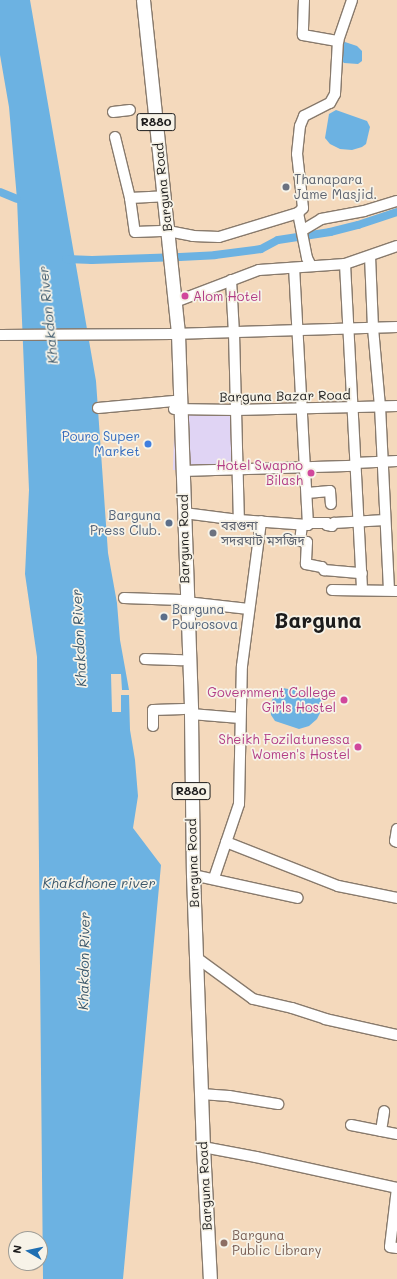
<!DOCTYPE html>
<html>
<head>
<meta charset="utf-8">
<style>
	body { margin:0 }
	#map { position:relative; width:397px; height:1279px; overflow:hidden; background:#f4d9bc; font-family:Mali,"Noto Sans Bengali",sans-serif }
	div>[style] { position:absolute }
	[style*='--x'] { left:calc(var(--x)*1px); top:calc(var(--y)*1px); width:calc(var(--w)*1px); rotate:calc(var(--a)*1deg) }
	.built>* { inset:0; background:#e0d4f4; transform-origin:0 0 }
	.water>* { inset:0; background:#6cb2e2 }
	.canal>* { height:8px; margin:-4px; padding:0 4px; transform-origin:4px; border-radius:4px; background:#6cb2e2 }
	.roads { filter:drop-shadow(1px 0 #887a6c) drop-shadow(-1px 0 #887a6c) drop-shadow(0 1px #887a6c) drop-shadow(0 -1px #887a6c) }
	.minor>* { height:10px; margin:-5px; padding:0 5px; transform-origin:5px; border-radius:5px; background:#fff }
	.major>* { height:13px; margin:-6.5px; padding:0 6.5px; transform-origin:6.5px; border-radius:6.5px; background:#fff }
	.dots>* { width:11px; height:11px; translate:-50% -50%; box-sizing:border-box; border:2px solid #f7f3e8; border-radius:50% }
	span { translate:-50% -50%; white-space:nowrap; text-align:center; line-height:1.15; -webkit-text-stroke:3.5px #f7f3e8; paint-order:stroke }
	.shield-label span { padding:1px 3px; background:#f7f3e8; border:1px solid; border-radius:3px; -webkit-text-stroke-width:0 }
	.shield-label { font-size:12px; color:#1c1c1c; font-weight:700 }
	.worship-label { font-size:13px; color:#5b616d }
	.left { translate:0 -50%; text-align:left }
	.street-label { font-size:13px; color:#1c1c1c }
	.hotel-label { font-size:13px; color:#b23c85 }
	.right { translate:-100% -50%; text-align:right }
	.shop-label { font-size:13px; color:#366cbe }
	.service-label { font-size:13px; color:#4e5e75 }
	.education-label { font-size:13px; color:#785e54 }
	.water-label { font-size:14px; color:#3c586b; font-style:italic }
	.town-label { font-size:21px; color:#1c1c1c; font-weight:700 }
	.north { position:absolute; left:8px; top:1231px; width:40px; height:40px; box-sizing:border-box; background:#f7f3e8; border:1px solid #9f9d96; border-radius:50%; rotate:279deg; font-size:11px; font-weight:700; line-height:16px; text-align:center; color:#1c1c1c }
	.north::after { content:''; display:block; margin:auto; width:14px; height:18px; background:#1f6fb2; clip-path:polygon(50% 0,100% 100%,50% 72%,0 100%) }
</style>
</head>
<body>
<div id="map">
	<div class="built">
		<i style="left:175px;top:409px;width:60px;height:61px;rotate:2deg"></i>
	</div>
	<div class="water">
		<i style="clip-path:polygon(0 0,30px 0,96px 381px,108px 553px,117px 603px,120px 640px,129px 690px,122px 690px,121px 674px,111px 674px,112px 712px,121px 712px,121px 695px,129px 695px,130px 730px,135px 760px,138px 796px,133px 828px,161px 865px,123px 1279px,43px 1279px,37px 657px,25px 574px,29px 490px,17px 199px,9px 107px,0 55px)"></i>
		<i style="clip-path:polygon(345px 42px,357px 46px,362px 51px,362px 61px,358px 64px,344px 63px,340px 59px,343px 43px)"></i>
		<i style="clip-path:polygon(336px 110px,367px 121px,370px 127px,366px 144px,362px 147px,352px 150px,340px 149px,330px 144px,325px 138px,329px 114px)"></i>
		<i style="clip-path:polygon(283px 688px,315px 694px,321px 699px,323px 707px,317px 719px,309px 726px,299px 729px,275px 721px,271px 715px,270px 705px,276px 691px)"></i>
	</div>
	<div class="canal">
		<i style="--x:0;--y:192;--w:18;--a:22"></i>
		<i style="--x:66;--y:259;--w:26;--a:2"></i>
		<i style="--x:92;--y:260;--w:88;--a:-2"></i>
		<i style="--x:180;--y:257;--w:35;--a:-3"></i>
		<i style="--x:215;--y:255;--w:46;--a:-7.4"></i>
		<i style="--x:261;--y:249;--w:19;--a:-28"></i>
		<i style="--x:278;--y:240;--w:53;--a:-8.7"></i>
		<i style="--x:330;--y:232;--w:29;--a:-14"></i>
		<i style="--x:358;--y:225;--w:41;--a:-18.4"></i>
	</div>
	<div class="roads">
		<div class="minor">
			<i style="--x:304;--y:0;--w:35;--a:92"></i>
			<i style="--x:303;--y:35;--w:36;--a:10"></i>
			<i style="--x:113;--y:112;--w:17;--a:-7"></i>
			<i style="--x:115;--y:137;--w:63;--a:76.2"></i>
			<i style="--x:130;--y:198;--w:34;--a:-3"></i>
			<i style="--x:130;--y:198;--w:34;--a:82"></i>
			<i style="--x:135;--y:232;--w:33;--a:-2"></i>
			<i style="--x:168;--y:231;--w:25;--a:11"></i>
			<i style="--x:193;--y:236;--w:26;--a:2"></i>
			<i style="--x:219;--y:237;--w:83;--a:-16.9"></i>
			<i style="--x:298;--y:213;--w:7;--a:-45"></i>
			<i style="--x:303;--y:208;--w:54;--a:-96.3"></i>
			<i style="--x:297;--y:154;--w:28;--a:-84"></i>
			<i style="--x:300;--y:126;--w:11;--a:-68"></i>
			<i style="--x:304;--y:116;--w:29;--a:-27"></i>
			<i style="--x:330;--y:103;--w:10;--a:-61"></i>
			<i style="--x:335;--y:94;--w:53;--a:-86.8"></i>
			<i style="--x:338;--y:41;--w:43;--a:-71.1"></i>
			<i style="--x:298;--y:213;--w:46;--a:78.7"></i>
			<i style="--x:307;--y:258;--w:9;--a:63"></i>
			<i style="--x:303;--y:230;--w:21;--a:-31"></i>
			<i style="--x:321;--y:219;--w:44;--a:-10.5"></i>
			<i style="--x:364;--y:211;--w:34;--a:-17"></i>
			<i style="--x:370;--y:256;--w:72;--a:87.6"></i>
			<i style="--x:373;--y:328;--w:78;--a:84.9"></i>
			<i style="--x:380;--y:406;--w:184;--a:87.2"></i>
			<i style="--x:345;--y:264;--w:326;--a:87"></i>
			<i style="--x:231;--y:280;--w:53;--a:86.8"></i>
			<i style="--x:234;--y:333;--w:187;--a:88.5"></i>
			<i style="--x:175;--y:302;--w:90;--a:-20.9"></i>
			<i style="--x:259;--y:270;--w:86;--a:-4"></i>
			<i style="--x:345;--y:264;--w:55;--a:-19.1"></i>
			<i style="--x:0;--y:335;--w:173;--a:-0.3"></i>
			<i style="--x:173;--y:334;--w:224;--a:-1.8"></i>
			<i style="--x:98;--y:408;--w:76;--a:-5.3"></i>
			<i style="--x:174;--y:409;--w:62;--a:0.9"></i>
			<i style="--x:236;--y:410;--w:161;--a:-1.4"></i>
			<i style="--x:355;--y:463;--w:42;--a:-2.7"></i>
			<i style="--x:182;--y:471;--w:173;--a:-1.7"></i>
			<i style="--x:307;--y:493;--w:23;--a:-5"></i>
			<i style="--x:330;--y:491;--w:13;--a:86"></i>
			<i style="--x:184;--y:513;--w:55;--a:7.3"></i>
			<i style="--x:239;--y:520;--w:69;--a:4.1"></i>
			<i style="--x:308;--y:525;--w:257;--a:-93.1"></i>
			<i style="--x:308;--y:523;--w:19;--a:0"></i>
			<i style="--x:327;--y:523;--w:2;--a:90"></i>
			<i style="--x:327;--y:525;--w:5;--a:11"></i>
			<i style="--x:332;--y:526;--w:4;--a:-56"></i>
			<i style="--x:334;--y:523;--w:51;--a:-3.4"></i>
			<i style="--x:302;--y:525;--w:16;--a:97"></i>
			<i style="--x:300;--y:541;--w:7;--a:8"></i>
			<i style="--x:307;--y:542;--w:22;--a:93"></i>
			<i style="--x:306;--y:564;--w:16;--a:11"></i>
			<i style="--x:322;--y:567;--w:4;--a:56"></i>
			<i style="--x:324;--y:570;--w:38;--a:5"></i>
			<i style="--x:332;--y:590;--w:65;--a:0.9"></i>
			<i style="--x:124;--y:598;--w:57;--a:2"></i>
			<i style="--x:186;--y:602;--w:63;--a:6.3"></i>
			<i style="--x:145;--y:659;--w:37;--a:2"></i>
			<i style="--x:191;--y:714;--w:49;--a:4.7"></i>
			<i style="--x:153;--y:726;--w:16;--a:-90"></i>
			<i style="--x:153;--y:710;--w:31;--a:-2"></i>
			<i style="--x:397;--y:829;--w:12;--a:99"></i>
			<i style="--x:395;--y:841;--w:2;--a:27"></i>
			<i style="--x:226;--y:842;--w:120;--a:21.4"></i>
			<i style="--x:338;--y:886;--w:60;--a:11.5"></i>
			<i style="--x:193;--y:875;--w:107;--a:12.4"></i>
			<i style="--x:214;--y:878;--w:78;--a:-71.3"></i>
			<i style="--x:239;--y:804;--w:138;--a:-88.8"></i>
			<i style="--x:242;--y:666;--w:146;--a:-82.5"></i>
			<i style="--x:197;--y:958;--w:69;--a:36.2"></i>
			<i style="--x:253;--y:999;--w:40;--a:13"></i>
			<i style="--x:292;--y:1008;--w:35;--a:18"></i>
			<i style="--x:325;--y:1019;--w:74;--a:12.5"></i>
			<i style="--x:201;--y:1094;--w:28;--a:4"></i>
			<i style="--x:229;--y:1096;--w:50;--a:9.3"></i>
			<i style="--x:351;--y:1125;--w:47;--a:11.1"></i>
			<i style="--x:381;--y:1131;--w:20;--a:-81"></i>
			<i style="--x:203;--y:1147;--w:54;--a:10.7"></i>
			<i style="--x:256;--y:1157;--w:144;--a:12.4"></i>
			<i style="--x:397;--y:1188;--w:59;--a:96.8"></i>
			<i style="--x:390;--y:1247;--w:7;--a:8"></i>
		</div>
		<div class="major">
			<i style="--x:143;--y:0;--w:336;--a:84"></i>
			<i style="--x:178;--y:334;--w:380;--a:88"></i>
			<i style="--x:191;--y:714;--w:161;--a:89.3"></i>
			<i style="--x:193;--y:875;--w:272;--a:87.9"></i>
			<i style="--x:203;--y:1147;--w:132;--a:87"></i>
		</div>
	</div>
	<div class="dots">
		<i style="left:286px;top:187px;background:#6b7280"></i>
		<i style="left:185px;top:296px;background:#d1479c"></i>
		<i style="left:148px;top:444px;background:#3f7fe0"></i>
		<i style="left:311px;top:473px;background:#d1479c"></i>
		<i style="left:169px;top:523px;background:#5c6f8a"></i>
		<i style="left:213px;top:533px;background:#6b7280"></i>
		<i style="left:164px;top:617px;background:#5c6f8a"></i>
		<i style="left:344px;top:700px;background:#d1479c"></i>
		<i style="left:358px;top:747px;background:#d1479c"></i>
		<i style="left:224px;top:1243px;background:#8d6e63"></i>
	</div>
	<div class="shield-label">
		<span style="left:156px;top:122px">R880</span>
		<span style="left:191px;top:791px">R880</span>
	</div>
	<div class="worship-label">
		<span class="left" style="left:294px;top:187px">Thanapara<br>Jame Masjid.</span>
		<span class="left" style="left:221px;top:533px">বরগুনা<br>সদরঘাট মসজিদ</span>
	</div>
	<div class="street-label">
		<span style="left:163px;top:187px;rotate:-96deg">Barguna Road</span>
		<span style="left:285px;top:396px;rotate:-1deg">Barguna Bazar Road</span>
		<span style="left:184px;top:539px;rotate:-91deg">Barguna Road</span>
		<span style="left:193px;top:863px;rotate:-92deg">Barguna Road</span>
		<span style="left:205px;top:1186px;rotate:-93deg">Barguna Road</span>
	</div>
	<div class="hotel-label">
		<span class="left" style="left:193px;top:296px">Alom Hotel</span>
		<span class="right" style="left:303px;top:473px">Hotel Swapno<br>Bilash</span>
		<span class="right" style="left:336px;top:700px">Government College<br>Girls Hostel</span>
		<span class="right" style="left:350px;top:747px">Sheikh Fozilatunessa<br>Women's Hostel</span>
	</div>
	<div class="shop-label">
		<span class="right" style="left:140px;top:444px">Pouro Super<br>Market</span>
	</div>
	<div class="service-label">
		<span class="right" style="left:161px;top:523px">Barguna<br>Press Club.</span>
		<span class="left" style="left:172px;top:617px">Barguna<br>Pourosova</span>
	</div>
	<div class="education-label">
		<span class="left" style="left:232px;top:1243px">Barguna<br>Public Library</span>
	</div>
	<div class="water-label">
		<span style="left:48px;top:315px;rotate:-96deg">Khakdon River</span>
		<span style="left:79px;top:638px;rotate:-93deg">Khakdon River</span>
		<span style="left:99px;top:883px">Khakdhone river</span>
		<span style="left:84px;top:961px;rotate:-89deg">Khakdon River</span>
	</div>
	<div class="town-label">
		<span style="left:318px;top:620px">Barguna</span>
	</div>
	<div class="north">N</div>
</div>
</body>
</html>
